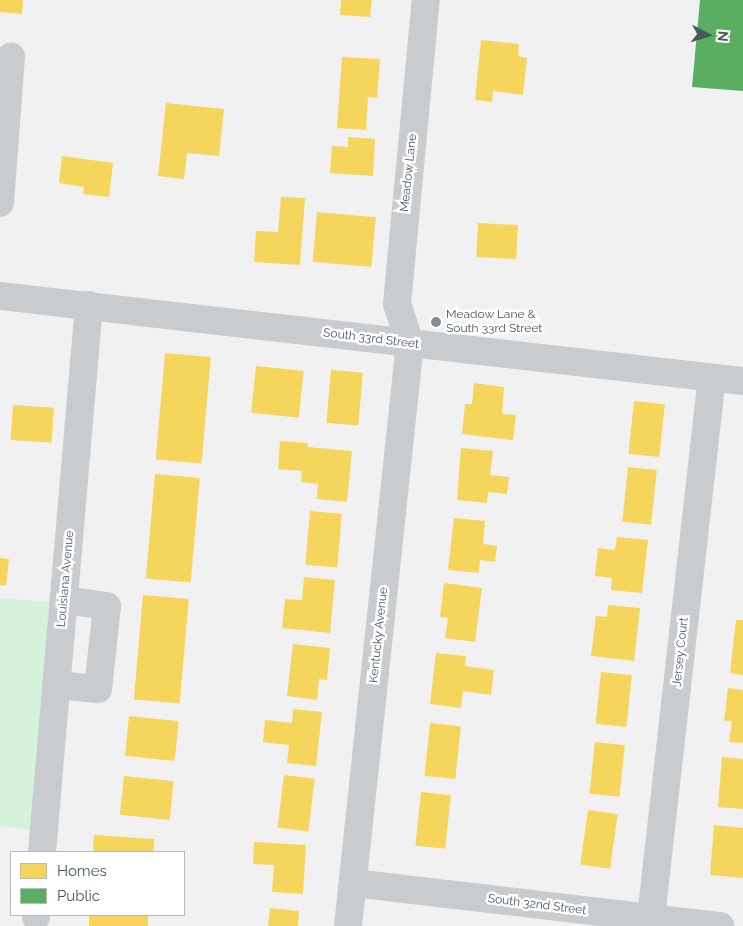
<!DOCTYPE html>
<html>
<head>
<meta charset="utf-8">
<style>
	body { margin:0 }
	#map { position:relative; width:743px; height:926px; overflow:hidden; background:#f2f1f1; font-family:Raleway,sans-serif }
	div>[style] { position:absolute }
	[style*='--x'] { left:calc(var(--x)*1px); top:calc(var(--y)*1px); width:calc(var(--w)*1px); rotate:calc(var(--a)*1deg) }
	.green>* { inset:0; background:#d5f2db }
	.homes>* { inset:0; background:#f6d55c; transform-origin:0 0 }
	.public>* { inset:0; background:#5aae61 }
	.minor>* { height:28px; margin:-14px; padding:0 14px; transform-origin:14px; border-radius:14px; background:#c8ccce }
	.dots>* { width:14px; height:14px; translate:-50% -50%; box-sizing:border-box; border:2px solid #fff; border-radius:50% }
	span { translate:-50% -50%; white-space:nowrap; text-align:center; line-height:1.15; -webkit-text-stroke:5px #fff; paint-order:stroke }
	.street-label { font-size:12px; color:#47585f }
	.poi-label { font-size:12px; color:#47585f }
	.left { translate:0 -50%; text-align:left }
	.legend { position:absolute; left:10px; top:851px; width:175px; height:65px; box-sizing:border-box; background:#fff; border:1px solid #b5bcbf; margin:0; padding:6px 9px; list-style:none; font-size:15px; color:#47585f }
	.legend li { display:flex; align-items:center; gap:10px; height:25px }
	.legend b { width:25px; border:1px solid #b5bcbf }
	.north { position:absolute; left:683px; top:10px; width:50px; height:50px; -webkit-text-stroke:4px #fff; paint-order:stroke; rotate:95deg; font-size:14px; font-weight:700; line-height:20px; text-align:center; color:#47585f }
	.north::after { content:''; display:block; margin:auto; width:18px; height:22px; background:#47585f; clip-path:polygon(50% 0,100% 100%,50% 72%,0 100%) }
</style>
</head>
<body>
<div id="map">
	<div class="green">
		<i style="clip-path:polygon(0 598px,51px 602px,31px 830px,0 826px)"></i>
	</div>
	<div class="homes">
		<i style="clip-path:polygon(0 0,23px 0,22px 14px,0 12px)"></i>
		<i style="clip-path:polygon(341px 0,372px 0,370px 17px,340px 15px)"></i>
		<i style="clip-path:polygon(481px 40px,519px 44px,518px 56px,527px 58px,523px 95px,493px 91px,492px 102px,475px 100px)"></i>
		<i style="clip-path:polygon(342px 57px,380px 59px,377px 98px,368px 97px,366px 130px,337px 128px)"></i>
		<i style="clip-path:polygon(166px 103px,224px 109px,219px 156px,187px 153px,184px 179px,158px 176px)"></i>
		<i style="clip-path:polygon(348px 137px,375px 139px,373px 176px,330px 173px,332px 146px,348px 147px)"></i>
		<i style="clip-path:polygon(62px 156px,113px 163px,109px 197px,83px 194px,84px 187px,59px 183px)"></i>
		<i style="clip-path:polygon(281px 197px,305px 198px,300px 265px,254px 262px,256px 231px,278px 232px)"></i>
		<i style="left:317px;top:212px;width:59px;height:50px;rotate:5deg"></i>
		<i style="left:478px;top:223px;width:40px;height:34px;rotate:3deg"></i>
		<i style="left:165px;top:353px;width:46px;height:107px;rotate:5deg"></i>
		<i style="left:256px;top:366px;width:48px;height:47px;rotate:6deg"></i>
		<i style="left:331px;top:370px;width:32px;height:53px;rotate:5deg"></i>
		<i style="clip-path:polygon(474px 383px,504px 387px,502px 414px,516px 415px,513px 440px,462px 434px,465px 404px,472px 404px)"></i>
		<i style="left:634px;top:401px;width:31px;height:53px;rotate:6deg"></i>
		<i style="left:13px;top:405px;width:41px;height:35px;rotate:4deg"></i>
		<i style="clip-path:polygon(280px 441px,308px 443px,307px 447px,352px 451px,347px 502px,317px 499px,318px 484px,301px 482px,302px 471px,278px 469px)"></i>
		<i style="clip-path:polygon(461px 448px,493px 451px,490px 475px,509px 477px,507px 494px,488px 492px,487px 503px,457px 500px)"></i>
		<i style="left:628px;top:467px;width:29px;height:55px;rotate:6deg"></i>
		<i style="left:155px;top:474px;width:45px;height:105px;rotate:5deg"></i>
		<i style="left:310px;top:511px;width:32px;height:54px;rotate:5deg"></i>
		<i style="clip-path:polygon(454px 518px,485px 521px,483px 544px,497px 546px,495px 562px,480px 560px,479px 573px,448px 570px)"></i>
		<i style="clip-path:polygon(617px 537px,648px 540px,642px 593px,611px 590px,612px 578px,595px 576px,598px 548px,615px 550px)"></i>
		<i style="clip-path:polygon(0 558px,9px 559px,6px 586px,0 585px)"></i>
		<i style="clip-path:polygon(304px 577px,335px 580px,330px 633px,282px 628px,285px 599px,302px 600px)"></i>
		<i style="clip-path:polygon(444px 583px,482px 588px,475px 642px,445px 638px,448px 618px,440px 617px)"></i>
		<i style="left:143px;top:595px;width:46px;height:105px;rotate:5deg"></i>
		<i style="clip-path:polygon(608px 605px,640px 608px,634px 661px,591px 656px,596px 616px,607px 617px)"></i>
		<i style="clip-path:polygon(736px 620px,743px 620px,743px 675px,730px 673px)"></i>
		<i style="clip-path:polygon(293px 644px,330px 648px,327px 680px,319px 679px,317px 700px,287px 696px)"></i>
		<i style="clip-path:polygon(436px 653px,466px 656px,465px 666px,494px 670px,491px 695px,463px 691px,461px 708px,430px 704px)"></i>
		<i style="left:601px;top:672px;width:31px;height:52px;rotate:6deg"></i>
		<i style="clip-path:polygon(728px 688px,743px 690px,743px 743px,729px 742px,732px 721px,724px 721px)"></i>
		<i style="clip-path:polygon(293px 709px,322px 712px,316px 766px,287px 763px,289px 745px,263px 742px,265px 720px,292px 723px)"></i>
		<i style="left:129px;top:716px;width:50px;height:40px;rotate:6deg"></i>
		<i style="left:430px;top:723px;width:31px;height:53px;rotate:6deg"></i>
		<i style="left:595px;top:742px;width:30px;height:52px;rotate:6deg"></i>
		<i style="clip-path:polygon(722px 757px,743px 759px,743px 809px,718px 807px)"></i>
		<i style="left:284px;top:775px;width:31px;height:53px;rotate:7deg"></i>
		<i style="left:124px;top:776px;width:50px;height:39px;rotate:6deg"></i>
		<i style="left:421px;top:792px;width:30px;height:54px;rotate:6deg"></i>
		<i style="left:588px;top:810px;width:30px;height:55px;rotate:8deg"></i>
		<i style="clip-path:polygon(714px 825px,743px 828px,743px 878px,710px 875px)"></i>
		<i style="clip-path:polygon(94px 835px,154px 839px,154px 852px,93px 852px)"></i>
		<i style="clip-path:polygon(254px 842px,306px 845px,303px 894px,272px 892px,274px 865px,253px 864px)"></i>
		<i style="clip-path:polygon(270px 908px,299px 911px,298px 926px,268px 926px)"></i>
		<i style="left:89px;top:915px;width:59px;height:11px"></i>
	</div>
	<div class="public">
		<i style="clip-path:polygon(700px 0,743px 0,743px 91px,692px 87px)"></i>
	</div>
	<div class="minor">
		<i style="--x:0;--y:203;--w:147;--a:-85.7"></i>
		<i style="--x:0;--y:296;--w:748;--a:6.53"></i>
		<i style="--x:56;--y:685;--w:42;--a:5.4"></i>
		<i style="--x:98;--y:689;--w:83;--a:-83.8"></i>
		<i style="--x:107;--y:606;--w:42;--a:-171.9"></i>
		<i style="--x:42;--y:852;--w:549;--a:-85.09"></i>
		<i style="--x:353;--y:883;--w:370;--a:6.7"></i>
		<i style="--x:36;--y:917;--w:2;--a:-90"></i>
		<i style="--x:348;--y:926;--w:586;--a:-83.93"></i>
		<i style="--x:410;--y:343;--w:41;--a:-108.4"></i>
		<i style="--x:397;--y:304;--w:305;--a:-84.6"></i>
		<i style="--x:650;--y:926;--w:552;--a:-83.56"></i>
	</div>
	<div class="dots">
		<i style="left:436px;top:322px;background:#838e92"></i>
	</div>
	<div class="street-label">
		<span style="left:409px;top:173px;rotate:-84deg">Meadow Lane</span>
		<span style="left:371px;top:339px;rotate:7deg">South 33rd Street</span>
		<span style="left:66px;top:579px;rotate:-85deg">Louisiana Avenue</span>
		<span style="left:379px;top:635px;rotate:-84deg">Kentucky Avenue</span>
		<span style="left:681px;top:652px;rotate:-84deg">Jersey Court</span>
		<span style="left:537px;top:905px;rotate:7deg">South 32nd Street</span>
	</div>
	<div class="poi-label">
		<span class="left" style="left:446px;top:322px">Meadow Lane &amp;<br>South 33rd Street</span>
	</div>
	<ul class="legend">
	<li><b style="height:14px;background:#f6d55c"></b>Homes</li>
	<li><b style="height:14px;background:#5aae61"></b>Public</li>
	</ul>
	<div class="north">N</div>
</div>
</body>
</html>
